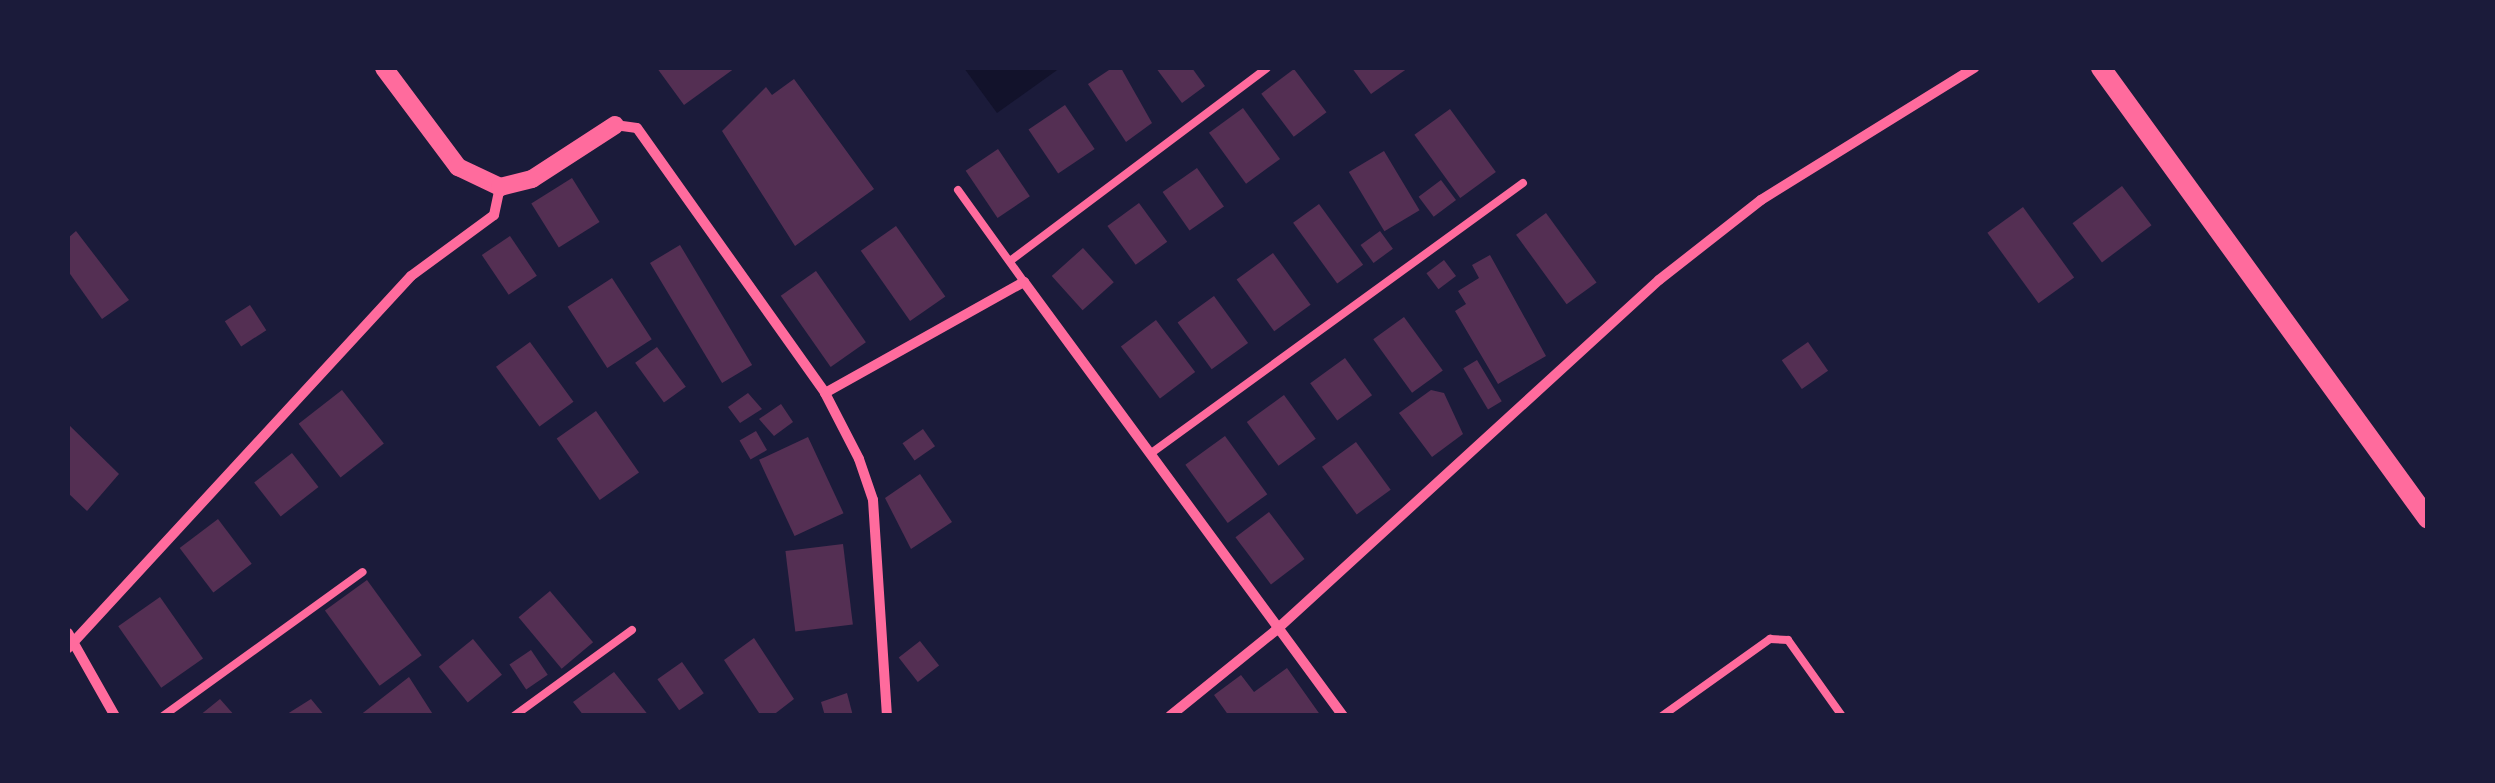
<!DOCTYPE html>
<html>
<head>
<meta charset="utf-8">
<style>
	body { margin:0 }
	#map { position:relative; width:2495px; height:783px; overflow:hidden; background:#1b1b3a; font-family:"Nunito Sans",sans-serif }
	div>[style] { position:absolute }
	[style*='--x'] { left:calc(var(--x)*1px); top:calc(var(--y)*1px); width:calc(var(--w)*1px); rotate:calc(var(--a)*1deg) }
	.water>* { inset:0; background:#12122b }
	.building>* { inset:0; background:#542f53; transform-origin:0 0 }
	.service>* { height:8px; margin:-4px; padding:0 4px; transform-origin:4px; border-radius:4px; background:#ff6b9d }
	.minor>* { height:10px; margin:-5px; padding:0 5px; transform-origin:5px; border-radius:5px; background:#ff6b9d }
	.tertiary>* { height:18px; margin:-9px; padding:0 9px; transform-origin:9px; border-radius:9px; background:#ff6b9d }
	.secondary>* { height:20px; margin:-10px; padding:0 10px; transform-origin:10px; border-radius:10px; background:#ff6b9d }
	span { translate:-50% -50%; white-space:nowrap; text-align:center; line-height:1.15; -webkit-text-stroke:10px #1b1b3a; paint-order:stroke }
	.frame { position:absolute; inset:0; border:70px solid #1b1b3a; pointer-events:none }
</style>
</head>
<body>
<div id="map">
	<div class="water">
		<i style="clip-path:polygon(964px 68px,1060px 68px,997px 113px)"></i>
	</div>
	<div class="building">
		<i style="clip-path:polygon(657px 68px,735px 68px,684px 105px)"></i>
		<i style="clip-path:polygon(1112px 68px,1121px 68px,1152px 123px,1126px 142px,1088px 84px)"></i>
		<i style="clip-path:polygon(1156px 68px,1192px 68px,1205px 86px,1182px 103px)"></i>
		<i style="clip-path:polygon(1352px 68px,1408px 68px,1371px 94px)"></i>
		<i style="left:1294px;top:69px;width:54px;height:41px;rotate:53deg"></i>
		<i style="clip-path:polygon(794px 79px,874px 189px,795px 246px,722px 131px,766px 87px,772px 95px)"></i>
		<i style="left:1065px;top:105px;width:53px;height:44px;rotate:56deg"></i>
		<i style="left:1243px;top:108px;width:63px;height:42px;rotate:54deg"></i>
		<i style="left:1450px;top:109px;width:78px;height:44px;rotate:54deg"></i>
		<i style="left:998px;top:149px;width:57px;height:39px;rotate:56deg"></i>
		<i style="left:1384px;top:151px;width:69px;height:41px;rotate:59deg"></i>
		<i style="left:1197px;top:168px;width:47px;height:42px;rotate:55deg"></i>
		<i style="left:572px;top:178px;width:52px;height:48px;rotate:58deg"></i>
		<i style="left:1441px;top:180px;width:25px;height:28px;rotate:53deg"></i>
		<i style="left:2122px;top:186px;width:49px;height:62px;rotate:53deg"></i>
		<i style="left:1139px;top:203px;width:48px;height:39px;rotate:54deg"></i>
		<i style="left:1319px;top:204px;width:75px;height:32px;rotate:54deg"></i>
		<i style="left:2023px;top:207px;width:87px;height:44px;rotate:54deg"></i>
		<i style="left:1546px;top:213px;width:86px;height:37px;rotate:54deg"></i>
		<i style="left:896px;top:226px;width:86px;height:43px;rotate:55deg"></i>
		<i style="clip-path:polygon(76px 231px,129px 300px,102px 319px,68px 271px,68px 238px)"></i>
		<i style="left:1380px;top:231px;width:22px;height:24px;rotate:54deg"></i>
		<i style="left:510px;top:236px;width:48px;height:34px;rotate:56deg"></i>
		<i style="left:680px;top:245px;width:140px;height:35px;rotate:59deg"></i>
		<i style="left:1083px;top:248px;width:46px;height:42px;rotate:48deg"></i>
		<i style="left:1273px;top:253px;width:64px;height:45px;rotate:54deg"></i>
		<i style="clip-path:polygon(1490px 255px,1546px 356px,1498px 384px,1455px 311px,1466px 304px,1458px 291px,1479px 278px,1472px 265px)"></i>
		<i style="left:1444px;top:260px;width:20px;height:22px;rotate:53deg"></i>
		<i style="left:816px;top:271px;width:87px;height:43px;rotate:55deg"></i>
		<i style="left:612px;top:278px;width:73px;height:53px;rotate:57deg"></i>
		<i style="left:1214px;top:296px;width:58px;height:45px;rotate:54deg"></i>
		<i style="left:250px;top:305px;width:30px;height:30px;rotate:57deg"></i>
		<i style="left:1404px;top:317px;width:66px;height:38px;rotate:54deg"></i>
		<i style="left:1156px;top:320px;width:65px;height:44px;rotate:53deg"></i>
		<i style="left:530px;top:342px;width:74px;height:42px;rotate:54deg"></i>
		<i style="left:1808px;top:342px;width:35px;height:32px;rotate:55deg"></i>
		<i style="left:657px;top:347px;width:49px;height:27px;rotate:54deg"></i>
		<i style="left:1345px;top:358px;width:46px;height:43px;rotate:54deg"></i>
		<i style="left:1477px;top:360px;width:48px;height:16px;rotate:59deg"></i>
		<i style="left:342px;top:390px;width:68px;height:55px;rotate:52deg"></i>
		<i style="clip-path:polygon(1431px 390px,1444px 393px,1463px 434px,1432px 457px,1399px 413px)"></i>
		<i style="clip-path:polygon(748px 393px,762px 409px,740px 423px,728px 407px)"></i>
		<i style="left:1284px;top:395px;width:54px;height:46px;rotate:54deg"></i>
		<i style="clip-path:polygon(781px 404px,793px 422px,774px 436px,759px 419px)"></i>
		<i style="left:596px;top:411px;width:75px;height:48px;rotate:55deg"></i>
		<i style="clip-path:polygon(68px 424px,119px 474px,87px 511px,68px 493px)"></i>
		<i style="left:923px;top:429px;width:21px;height:25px;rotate:55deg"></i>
		<i style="left:756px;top:431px;width:22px;height:19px;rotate:60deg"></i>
		<i style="left:1225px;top:436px;width:72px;height:49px;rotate:54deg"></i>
		<i style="left:808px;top:437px;width:84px;height:54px;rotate:65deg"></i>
		<i style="left:1356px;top:442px;width:59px;height:42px;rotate:54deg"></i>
		<i style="left:292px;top:453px;width:43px;height:48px;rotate:52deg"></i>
		<i style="clip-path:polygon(920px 474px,952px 522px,911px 549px,885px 498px)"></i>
		<i style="left:1269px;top:512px;width:59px;height:42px;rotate:53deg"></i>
		<i style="left:218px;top:519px;width:56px;height:48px;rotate:53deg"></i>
		<i style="left:843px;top:544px;width:81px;height:58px;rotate:83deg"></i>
		<i style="left:367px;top:580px;width:93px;height:52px;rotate:54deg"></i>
		<i style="left:550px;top:591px;width:67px;height:41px;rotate:50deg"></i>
		<i style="left:160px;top:597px;width:75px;height:51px;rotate:55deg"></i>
		<i style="clip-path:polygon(754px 638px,794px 699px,772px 716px,761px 716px,724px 660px)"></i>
		<i style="left:473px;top:639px;width:46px;height:44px;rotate:51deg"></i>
		<i style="left:920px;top:641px;width:31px;height:27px;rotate:52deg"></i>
		<i style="left:531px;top:650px;width:30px;height:26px;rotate:56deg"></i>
		<i style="left:682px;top:662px;width:38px;height:30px;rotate:55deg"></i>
		<i style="clip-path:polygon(1287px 668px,1321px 716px,1229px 716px,1214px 695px,1241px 675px,1254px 692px)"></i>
		<i style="clip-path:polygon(614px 672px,649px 716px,584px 716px,573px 702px)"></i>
		<i style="clip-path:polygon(409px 677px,434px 716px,359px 716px)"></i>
		<i style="clip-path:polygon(847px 693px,853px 716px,825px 716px,821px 702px)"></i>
		<i style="clip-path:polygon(220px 699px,235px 716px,199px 716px)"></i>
		<i style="clip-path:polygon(311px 699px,325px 716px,284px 716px)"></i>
	</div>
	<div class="service">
		<i style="--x:958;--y:190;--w:113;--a:54.3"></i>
		<i style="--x:1010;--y:261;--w:321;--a:-36.9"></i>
		<i style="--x:1150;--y:454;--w:461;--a:-36"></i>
		<i style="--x:163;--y:716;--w:246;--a:-35.8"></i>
		<i style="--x:514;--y:716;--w:146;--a:-36.1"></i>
		<i style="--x:1662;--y:716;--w:133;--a:-35.5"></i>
		<i style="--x:1770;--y:639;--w:18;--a:3"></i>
		<i style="--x:1788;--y:640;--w:93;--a:54.6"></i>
	</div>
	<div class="minor">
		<i style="--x:615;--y:125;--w:22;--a:8"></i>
		<i style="--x:637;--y:128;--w:325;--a:54.6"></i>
		<i style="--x:825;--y:393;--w:74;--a:62.7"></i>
		<i style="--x:859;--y:459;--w:43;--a:71.1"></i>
		<i style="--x:873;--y:500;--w:216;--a:86.3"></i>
		<i style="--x:825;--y:393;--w:228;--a:-29.2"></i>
		<i style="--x:1024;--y:282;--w:539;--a:53.68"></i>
		<i style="--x:68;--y:633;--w:95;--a:60.5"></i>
		<i style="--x:68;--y:648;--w:506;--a:-47.32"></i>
		<i style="--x:411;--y:276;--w:103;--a:-36.3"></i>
		<i style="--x:494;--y:215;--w:29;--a:-78"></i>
		<i style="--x:1170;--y:716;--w:135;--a:-39"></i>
		<i style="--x:1275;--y:631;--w:520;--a:-42.43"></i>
		<i style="--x:1659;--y:280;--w:130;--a:-38.1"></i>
		<i style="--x:1761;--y:200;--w:251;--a:-31.8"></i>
	</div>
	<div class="tertiary">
		<i style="--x:384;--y:68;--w:124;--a:53.2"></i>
		<i style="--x:458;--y:167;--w:47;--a:25.5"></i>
		<i style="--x:500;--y:187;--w:33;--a:-14"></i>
		<i style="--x:532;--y:179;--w:99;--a:-33"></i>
	</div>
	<div class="secondary">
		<i style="--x:2101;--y:68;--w:557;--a:54.06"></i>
	</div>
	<div class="frame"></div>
</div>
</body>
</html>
